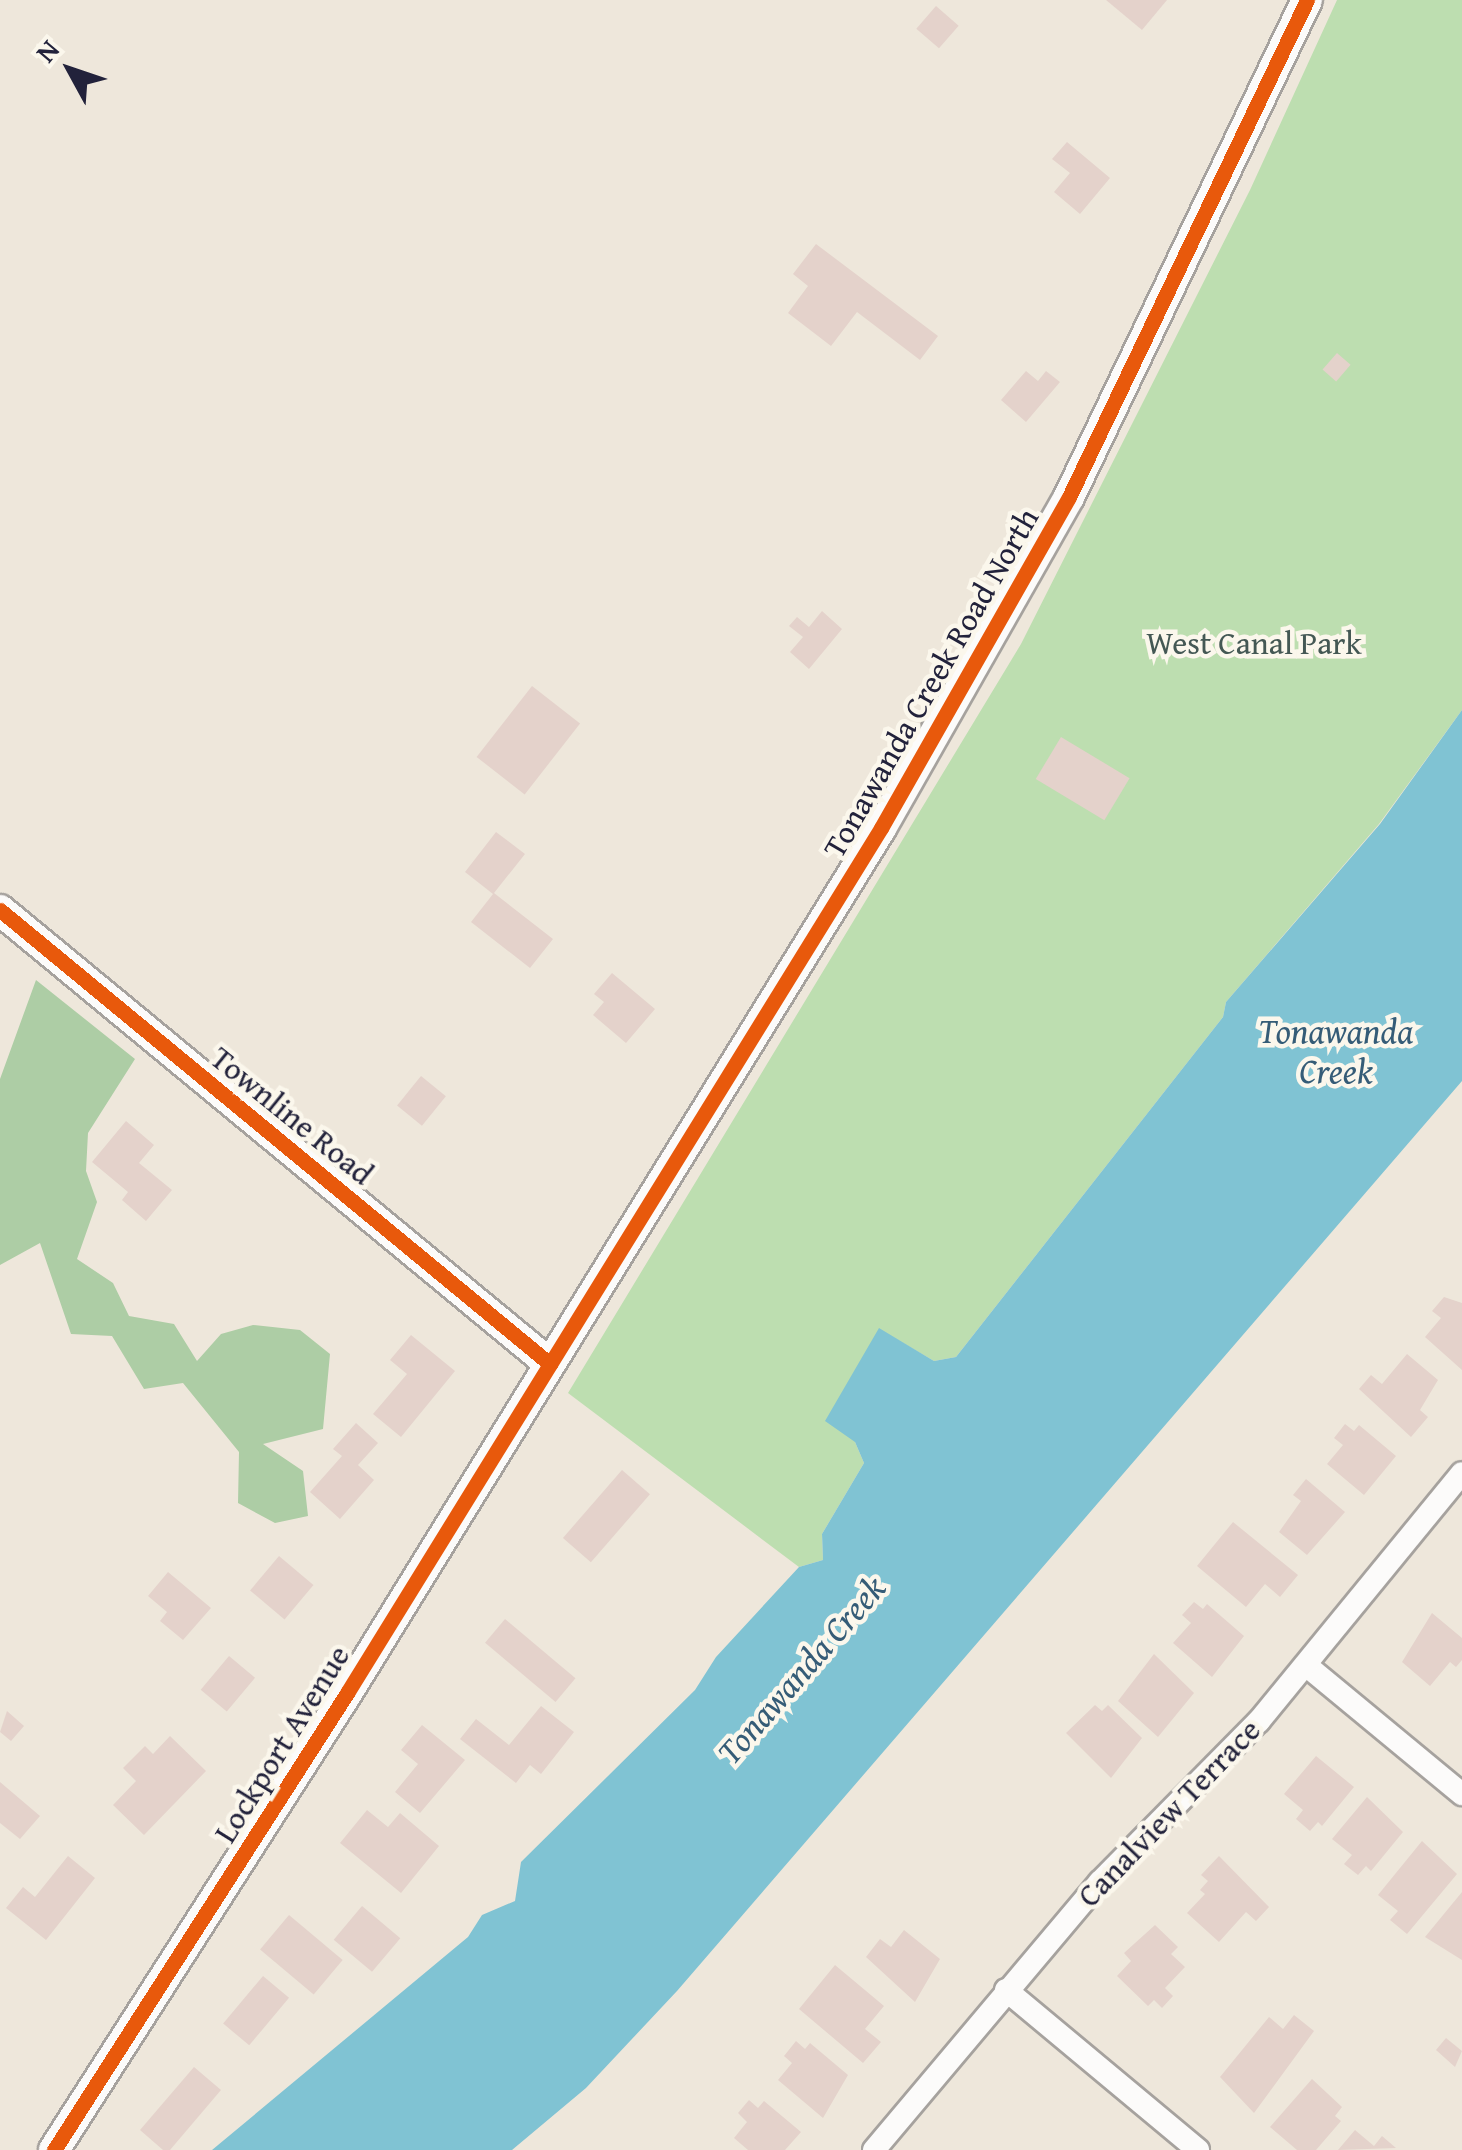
<!DOCTYPE html>
<html>
<head>
<meta charset="utf-8">
<style>
	body { margin:0 }
	#map { position:relative; width:1462px; height:2150px; overflow:hidden; background:#eee7db; font-family:"Gentium Book Plus",serif }
	div>[style] { position:absolute }
	[style*='--x'] { left:calc(var(--x)*1px); top:calc(var(--y)*1px); width:calc(var(--w)*1px); rotate:calc(var(--a)*1deg) }
	.green>* { inset:0; background:#bddeb0 }
	.forest>* { inset:0; background:#adcda5 }
	.water>* { inset:0; background:#80c3d3 }
	.building>* { inset:0; background:#e4d2cb; transform-origin:0 0 }
	.roads { filter:drop-shadow(2px 0 #a6a29e) drop-shadow(-2px 0 #a6a29e) drop-shadow(0 2px #a6a29e) drop-shadow(0 -2px #a6a29e) }
	.minor>* { height:22px; margin:-11px; padding:0 11px; transform-origin:11px; border-radius:11px; background:#fcfbfa }
	.tertiary>* { height:30px; margin:-15px; padding:0 15px; transform-origin:15px; border-radius:15px; background:#fcfbfa }
	.cycleway>* { height:15px; margin:-7.5px; padding:0 7.5px; transform-origin:7.5px; border-radius:7.5px; background:#e8590c }
	span { translate:-50% -50%; white-space:nowrap; text-align:center; line-height:1.15; -webkit-text-stroke:9px #fbf7ec; paint-order:stroke }
	.park-label { font-size:32px; color:#445854 }
	.street-label { font-size:32px; color:#22223b }
	.water-label { font-size:35px; color:#355c77; font-style:italic }
	.north { position:absolute; left:20px; top:20px; width:100px; height:100px; -webkit-text-stroke:8px #fbf7ec; paint-order:stroke; rotate:310deg; font-size:28px; font-weight:700; line-height:40px; text-align:center; color:#22223b }
	.north::after { content:''; display:block; margin:auto; width:35px; height:45px; background:#22223b; clip-path:polygon(50% 0,100% 100%,50% 72%,0 100%) }
</style>
</head>
<body>
<div id="map">
	<div class="green">
		<i style="clip-path:polygon(1337px 0,1462px 0,1462px 710px,1379px 824px,1226px 1002px,1223px 1017px,956px 1357px,934px 1361px,879px 1329px,855px 1442px,864px 1463px,822px 1534px,823px 1560px,799px 1567px,568px 1393px,1021px 644px,1250px 190px)"></i>
	</div>
	<div class="forest">
		<i style="clip-path:polygon(36px 980px,135px 1059px,88px 1133px,86px 1171px,97px 1202px,77px 1259px,113px 1283px,129px 1316px,174px 1324px,197px 1361px,221px 1334px,253px 1325px,300px 1330px,330px 1354px,323px 1429px,263px 1444px,303px 1471px,308px 1516px,275px 1523px,238px 1503px,239px 1452px,183px 1383px,144px 1389px,112px 1336px,71px 1334px,40px 1243px,0 1265px,0 1079px)"></i>
	</div>
	<div class="water">
		<i style="clip-path:polygon(1462px 710px,1462px 1081px,677px 1991px,586px 2088px,512px 2150px,212px 2150px,468px 1937px,482px 1915px,515px 1901px,521px 1862px,695px 1690px,716px 1657px,799px 1567px,823px 1560px,822px 1534px,864px 1463px,855px 1442px,825px 1421px,879px 1328px,934px 1361px,956px 1357px,1223px 1017px,1226px 1002px,1380px 824px)"></i>
	</div>
	<div class="building">
		<i style="clip-path:polygon(1106px 0,1167px 0,1142px 30px)"></i>
		<i style="left:936px;top:6px;width:30px;height:30px;rotate:41deg"></i>
		<i style="clip-path:polygon(1067px 142px,1110px 178px,1080px 214px,1054px 192px,1070px 173px,1052px 159px)"></i>
		<i style="clip-path:polygon(816px 244px,938px 336px,920px 360px,857px 312px,831px 346px,788px 313px,808px 286px,793px 274px)"></i>
		<i style="left:1337px;top:353px;width:18px;height:22px;rotate:41deg"></i>
		<i style="clip-path:polygon(1026px 371px,1038px 381px,1046px 371px,1060px 382px,1026px 422px,1001px 400px)"></i>
		<i style="clip-path:polygon(822px 611px,842px 629px,809px 669px,790px 652px,803px 637px,789px 626px,797px 617px,809px 627px)"></i>
		<i style="left:532px;top:686px;width:61px;height:90px;rotate:38deg"></i>
		<i style="left:1061px;top:737px;width:80px;height:49px;rotate:31deg"></i>
		<i style="clip-path:polygon(496px 832px,525px 854px,494px 893px,553px 939px,530px 968px,471px 922px,493px 894px,465px 872px)"></i>
		<i style="clip-path:polygon(612px 973px,655px 1009px,626px 1043px,593px 1015px,604px 1002px,594px 994px)"></i>
		<i style="left:421px;top:1076px;width:32px;height:38px;rotate:39deg"></i>
		<i style="clip-path:polygon(126px 1121px,154px 1145px,139px 1163px,172px 1190px,146px 1221px,122px 1200px,128px 1192px,92px 1162px)"></i>
		<i style="clip-path:polygon(1444px 1297px,1462px 1303px,1462px 1370px,1425px 1337px,1441px 1318px,1432px 1311px)"></i>
		<i style="clip-path:polygon(411px 1335px,455px 1371px,401px 1437px,373px 1414px,407px 1374px,390px 1360px)"></i>
		<i style="clip-path:polygon(1407px 1354px,1438px 1380px,1420px 1410px,1428px 1417px,1411px 1437px,1359px 1389px,1371px 1375px,1382px 1384px)"></i>
		<i style="clip-path:polygon(356px 1423px,378px 1443px,358px 1465px,374px 1480px,340px 1519px,310px 1492px,342px 1456px,333px 1449px)"></i>
		<i style="clip-path:polygon(1345px 1424px,1354px 1431px,1359px 1425px,1396px 1456px,1364px 1495px,1327px 1464px,1343px 1445px,1334px 1438px)"></i>
		<i style="left:622px;top:1470px;width:37px;height:90px;rotate:41deg"></i>
		<i style="clip-path:polygon(1306px 1479px,1345px 1512px,1307px 1555px,1279px 1532px,1301px 1501px,1293px 1495px)"></i>
		<i style="clip-path:polygon(1233px 1522px,1298px 1575px,1280px 1597px,1265px 1584px,1246px 1607px,1197px 1566px)"></i>
		<i style="left:279px;top:1556px;width:45px;height:45px;rotate:40deg"></i>
		<i style="clip-path:polygon(168px 1572px,211px 1608px,183px 1640px,160px 1621px,167px 1612px,148px 1596px)"></i>
		<i style="clip-path:polygon(1194px 1602px,1203px 1609px,1207px 1604px,1244px 1636px,1212px 1677px,1173px 1643px,1191px 1623px,1182px 1615px)"></i>
		<i style="clip-path:polygon(1432px 1613px,1462px 1638px,1462px 1660px,1456px 1667px,1450px 1662px,1430px 1686px,1402px 1662px)"></i>
		<i style="left:505px;top:1619px;width:92px;height:31px;rotate:40deg"></i>
		<i style="clip-path:polygon(1154px 1654px,1194px 1693px,1158px 1737px,1118px 1701px)"></i>
		<i style="left:229px;top:1656px;width:34px;height:44px;rotate:40deg"></i>
		<i style="clip-path:polygon(1095px 1705px,1102px 1711px,1108px 1705px,1142px 1738px,1111px 1778px,1066px 1733px)"></i>
		<i style="clip-path:polygon(541px 1706px,574px 1732px,541px 1774px,530px 1765px,516px 1783px,460px 1739px,476px 1719px,509px 1745px)"></i>
		<i style="clip-path:polygon(7px 1711px,24px 1726px,11px 1741px,0 1732px)"></i>
		<i style="clip-path:polygon(422px 1725px,465px 1760px,420px 1813px,395px 1792px,418px 1764px,401px 1750px)"></i>
		<i style="clip-path:polygon(170px 1736px,206px 1771px,144px 1835px,113px 1805px,136px 1781px,123px 1768px,145px 1746px,153px 1754px)"></i>
		<i style="clip-path:polygon(1316px 1756px,1354px 1787px,1322px 1826px,1318px 1822px,1310px 1831px,1296px 1819px,1303px 1810px,1284px 1794px)"></i>
		<i style="clip-path:polygon(0 1782px,40px 1816px,20px 1839px,0 1823px)"></i>
		<i style="clip-path:polygon(1367px 1797px,1403px 1832px,1371px 1871px,1366px 1866px,1358px 1875px,1344px 1864px,1352px 1855px,1332px 1839px)"></i>
		<i style="clip-path:polygon(367px 1810px,388px 1827px,400px 1813px,439px 1846px,401px 1893px,340px 1843px)"></i>
		<i style="clip-path:polygon(1422px 1841px,1457px 1874px,1407px 1934px,1390px 1920px,1398px 1911px,1378px 1895px)"></i>
		<i style="clip-path:polygon(68px 1856px,95px 1878px,46px 1940px,6px 1908px,23px 1887px,35px 1897px)"></i>
		<i style="clip-path:polygon(1219px 1856px,1269px 1907px,1256px 1921px,1246px 1912px,1219px 1942px,1187px 1913px,1205px 1894px,1200px 1890px,1208px 1881px,1201px 1875px)"></i>
		<i style="clip-path:polygon(1462px 1892px,1462px 1960px,1425px 1937px)"></i>
		<i style="left:362px;top:1906px;width:50px;height:44px;rotate:40deg"></i>
		<i style="left:289px;top:1915px;width:70px;height:45px;rotate:40deg"></i>
		<i style="clip-path:polygon(1155px 1925px,1178px 1947px,1171px 1954px,1185px 1967px,1165px 1988px,1173px 1996px,1162px 2008px,1154px 2000px,1148px 2006px,1117px 1976px,1131px 1961px,1124px 1953px)"></i>
		<i style="clip-path:polygon(904px 1930px,940px 1959px,915px 2002px,866px 1957px,880px 1939px,891px 1947px)"></i>
		<i style="clip-path:polygon(835px 1965px,884px 2006px,865px 2029px,881px 2042px,863px 2063px,799px 2009px)"></i>
		<i style="left:263px;top:1976px;width:34px;height:62px;rotate:40deg"></i>
		<i style="clip-path:polygon(1294px 2015px,1314px 2031px,1254px 2113px,1220px 2077px,1269px 2017px,1283px 2029px)"></i>
		<i style="clip-path:polygon(1446px 2038px,1462px 2051px,1455px 2067px,1436px 2050px)"></i>
		<i style="clip-path:polygon(796px 2041px,805px 2049px,810px 2043px,848px 2075px,823px 2118px,778px 2080px,792px 2063px,784px 2056px)"></i>
		<i style="clip-path:polygon(194px 2067px,221px 2090px,170px 2150px,163px 2150px,140px 2130px)"></i>
		<i style="clip-path:polygon(1312px 2079px,1342px 2107px,1335px 2116px,1341px 2121px,1316px 2150px,1297px 2150px,1270px 2127px)"></i>
		<i style="clip-path:polygon(749px 2100px,758px 2108px,764px 2101px,801px 2132px,785px 2150px,748px 2150px,734px 2138px,747px 2122px,738px 2113px)"></i>
		<i style="clip-path:polygon(1355px 2130px,1374px 2146px,1382px 2136px,1396px 2148px,1338px 2150px)"></i>
	</div>
	<div class="roads">
		<div class="minor">
			<i style="--x:1307;--y:1666;--w:201;--a:39.6"></i>
			<i style="--x:1006;--y:1990;--w:250;--a:39.8"></i>
			<i style="--x:874;--y:2150;--w:351;--a:-49.9"></i>
			<i style="--x:1100;--y:1882;--w:226;--a:-45.4"></i>
			<i style="--x:1259;--y:1721;--w:320;--a:-50.7"></i>
		</div>
		<div class="tertiary">
			<i style="--x:0;--y:910;--w:713;--a:39.54"></i>
			<i style="--x:54;--y:2150;--w:543;--a:-57.33"></i>
			<i style="--x:347;--y:1693;--w:1017;--a:-58.31"></i>
			<i style="--x:881;--y:828;--w:381;--a:-60.4"></i>
			<i style="--x:1069;--y:497;--w:551;--a:-64.41"></i>
		</div>
	</div>
	<div class="cycleway">
		<i style="--x:0;--y:910;--w:713;--a:39.54"></i>
		<i style="--x:54;--y:2150;--w:543;--a:-57.33"></i>
		<i style="--x:347;--y:1693;--w:1017;--a:-58.31"></i>
		<i style="--x:881;--y:828;--w:381;--a:-60.4"></i>
		<i style="--x:1069;--y:497;--w:551;--a:-64.41"></i>
	</div>
	<div class="park-label">
		<span style="left:1254px;top:643px">West Canal Park</span>
	</div>
	<div class="street-label">
		<span style="left:931px;top:683px;rotate:-60deg">Tonawanda Creek Road North</span>
		<span style="left:292px;top:1116px;rotate:39deg">Townline Road</span>
		<span style="left:282px;top:1744px;rotate:-58deg">Lockport Avenue</span>
		<span style="left:1169px;top:1813px;rotate:-46deg">Canalview Terrace</span>
	</div>
	<div class="water-label">
		<span style="left:1336px;top:1051px">Tonawanda<br>Creek</span>
		<span style="left:801px;top:1670px;rotate:-49deg">Tonawanda Creek</span>
	</div>
	<div class="north">N</div>
</div>
</body>
</html>
